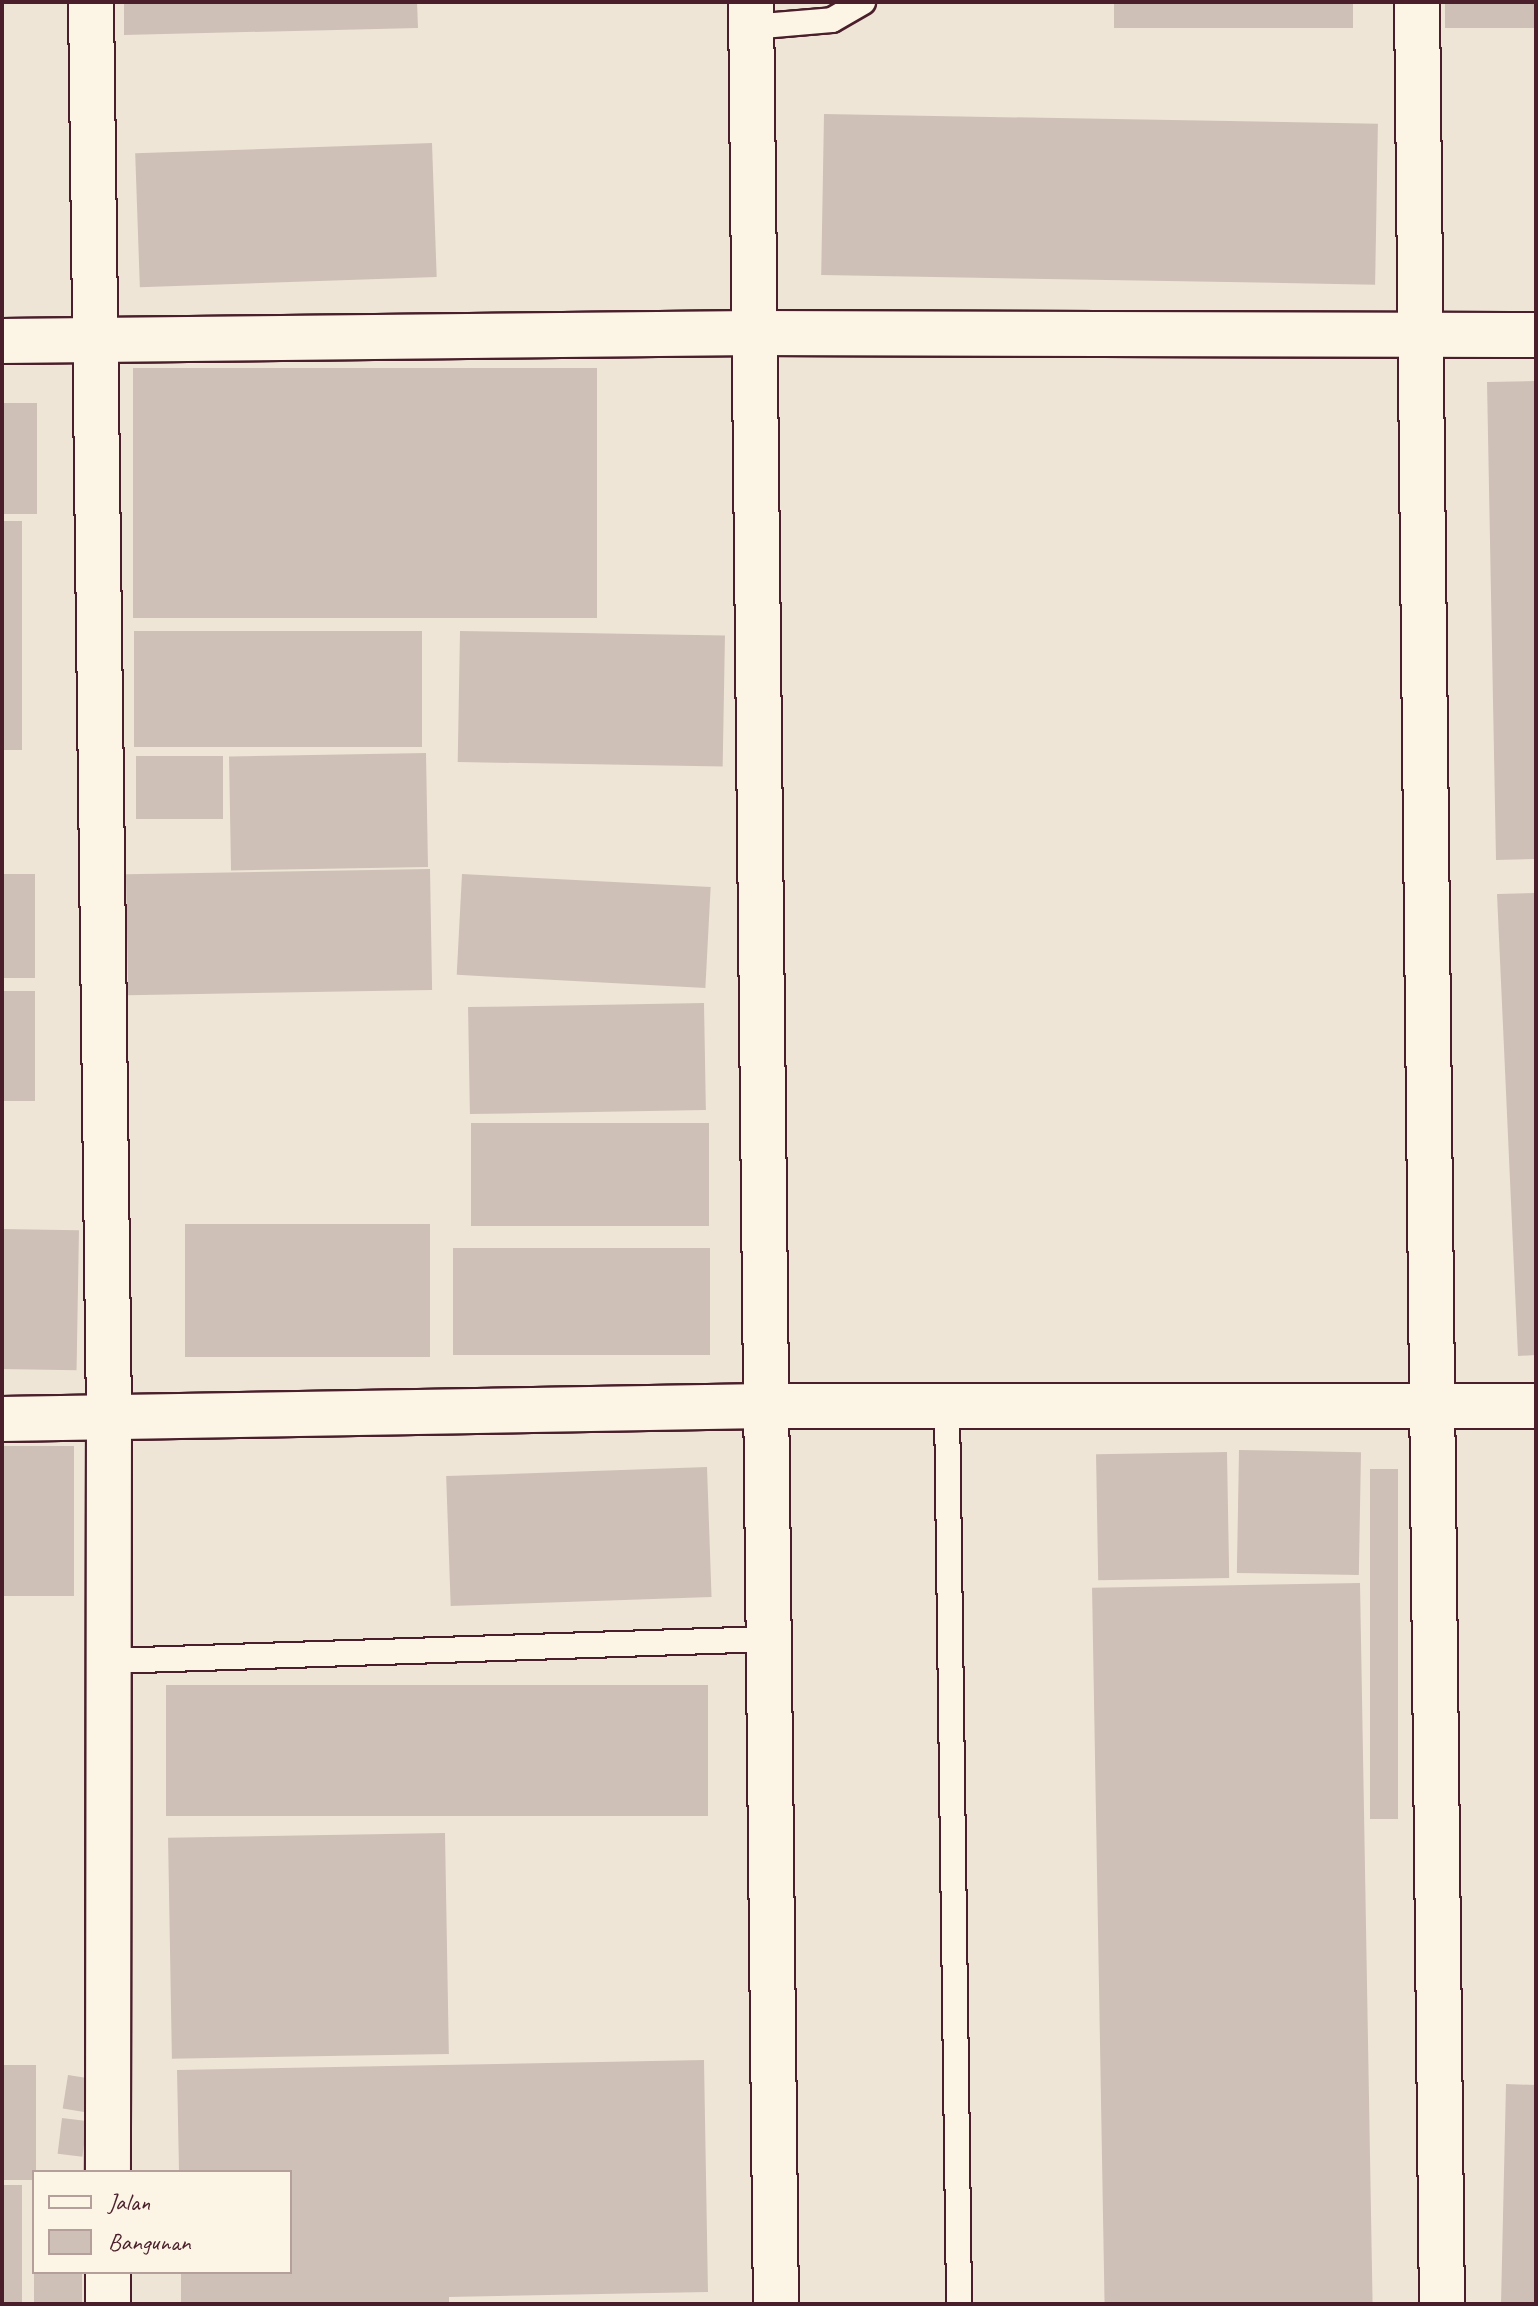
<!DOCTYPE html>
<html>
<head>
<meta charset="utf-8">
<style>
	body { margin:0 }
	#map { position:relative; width:1538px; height:2306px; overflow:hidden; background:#fcf5e5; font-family:Caveat,sans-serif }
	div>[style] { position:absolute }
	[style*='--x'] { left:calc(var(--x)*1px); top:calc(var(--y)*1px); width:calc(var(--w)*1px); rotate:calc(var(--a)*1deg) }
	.built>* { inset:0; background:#eee5d7 }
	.building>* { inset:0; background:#cfc0b7; transform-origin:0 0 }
	.roads { filter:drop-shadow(2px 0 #4a1f2b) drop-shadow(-2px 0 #4a1f2b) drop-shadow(0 2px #4a1f2b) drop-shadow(0 -2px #4a1f2b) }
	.service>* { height:24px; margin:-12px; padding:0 12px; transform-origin:12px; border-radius:12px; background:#fcf5e5 }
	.minor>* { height:44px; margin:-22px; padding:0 22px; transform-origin:22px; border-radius:22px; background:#fcf5e5 }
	span { translate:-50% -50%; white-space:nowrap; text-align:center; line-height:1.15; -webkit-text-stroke:6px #fcf5e5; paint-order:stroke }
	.frame { position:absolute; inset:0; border:4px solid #4a1f2b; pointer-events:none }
	.legend { position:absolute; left:32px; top:2170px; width:260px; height:104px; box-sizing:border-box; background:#fcf5e5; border:2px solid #b59f9b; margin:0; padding:10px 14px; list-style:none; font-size:24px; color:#4a1f2b }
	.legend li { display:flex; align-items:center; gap:16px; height:40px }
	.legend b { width:40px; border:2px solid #b59f9b }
</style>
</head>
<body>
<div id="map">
	<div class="built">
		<i style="clip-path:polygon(evenodd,2px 2px,1536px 2px,1536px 2304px,2px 2304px,2px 2px,34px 2172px,290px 2172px,290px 2272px,34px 2272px,34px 2172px)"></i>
	</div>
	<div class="building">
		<i style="clip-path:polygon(124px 2px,417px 2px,418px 28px,124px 35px)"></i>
		<i style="left:1114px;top:2px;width:239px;height:26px"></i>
		<i style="left:1445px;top:2px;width:91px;height:26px"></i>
		<i style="left:824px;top:114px;width:554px;height:161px;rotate:1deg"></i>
		<i style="left:432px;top:143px;width:134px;height:297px;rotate:88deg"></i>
		<i style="left:597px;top:368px;width:250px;height:464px;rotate:90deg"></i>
		<i style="clip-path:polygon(1536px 381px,1536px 859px,1496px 860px,1487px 382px)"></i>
		<i style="left:2px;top:403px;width:35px;height:111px"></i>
		<i style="left:2px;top:521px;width:20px;height:229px"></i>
		<i style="left:134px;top:631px;width:288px;height:116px"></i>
		<i style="left:460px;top:631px;width:265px;height:131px;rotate:1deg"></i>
		<i style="left:426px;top:753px;width:114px;height:197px;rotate:89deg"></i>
		<i style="left:136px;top:756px;width:87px;height:63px"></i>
		<i style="left:430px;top:869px;width:121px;height:304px;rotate:89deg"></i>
		<i style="left:2px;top:874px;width:33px;height:104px"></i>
		<i style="left:462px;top:874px;width:249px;height:101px;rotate:3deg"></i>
		<i style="clip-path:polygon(1536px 893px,1536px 1355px,1518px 1356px,1497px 894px)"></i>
		<i style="left:2px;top:991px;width:33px;height:110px"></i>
		<i style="left:704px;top:1003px;width:107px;height:236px;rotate:89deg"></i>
		<i style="left:471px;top:1123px;width:238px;height:103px"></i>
		<i style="left:430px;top:1224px;width:133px;height:245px;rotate:90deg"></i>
		<i style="left:2px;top:1229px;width:77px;height:140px;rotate:1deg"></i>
		<i style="left:453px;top:1248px;width:257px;height:107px"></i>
		<i style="left:2px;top:1446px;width:72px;height:150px"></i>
		<i style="left:1239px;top:1450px;width:122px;height:123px;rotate:1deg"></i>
		<i style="left:1227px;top:1452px;width:126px;height:131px;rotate:89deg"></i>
		<i style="left:707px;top:1467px;width:130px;height:261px;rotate:88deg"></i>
		<i style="left:1398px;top:1469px;width:350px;height:28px;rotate:90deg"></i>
		<i style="left:1360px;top:1583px;width:721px;height:268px;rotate:89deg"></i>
		<i style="left:708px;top:1685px;width:131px;height:542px;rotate:90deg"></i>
		<i style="left:445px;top:1833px;width:221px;height:277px;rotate:89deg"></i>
		<i style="clip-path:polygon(704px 2060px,708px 2292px,449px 2297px,449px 2304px,181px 2304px,181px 2272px,290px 2272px,290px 2172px,179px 2172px,177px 2070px)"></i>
		<i style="left:2px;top:2065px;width:34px;height:115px"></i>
		<i style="left:68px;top:2075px;width:31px;height:34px;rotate:9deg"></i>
		<i style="clip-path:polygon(1506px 2084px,1536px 2085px,1536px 2304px,1501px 2304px)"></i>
		<i style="left:62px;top:2118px;width:25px;height:36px;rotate:7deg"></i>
		<i style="left:2px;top:2185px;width:20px;height:119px"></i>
		<i style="left:34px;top:2272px;width:48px;height:32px"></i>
	</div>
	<div class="roads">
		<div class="service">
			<i style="--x:751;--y:27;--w:81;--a:-4.9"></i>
			<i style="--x:832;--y:20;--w:36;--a:-30"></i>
			<i style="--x:947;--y:1406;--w:898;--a:89.23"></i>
			<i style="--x:110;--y:1661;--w:658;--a:-1.91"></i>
		</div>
		<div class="minor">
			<i style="--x:91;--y:2;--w:1415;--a:89.27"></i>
			<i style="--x:109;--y:1417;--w:755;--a:90.08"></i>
			<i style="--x:751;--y:2;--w:2302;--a:89.38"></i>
			<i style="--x:1417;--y:2;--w:2302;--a:89.38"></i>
			<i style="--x:2;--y:341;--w:753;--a:-0.61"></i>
			<i style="--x:755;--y:333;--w:781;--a:0.15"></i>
			<i style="--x:2;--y:1419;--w:763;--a:-0.98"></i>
			<i style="--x:765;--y:1406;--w:771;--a:0"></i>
			<i style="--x:108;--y:2304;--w:32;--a:-90"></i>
		</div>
	</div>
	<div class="frame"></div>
	<ul class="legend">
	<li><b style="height:10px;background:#fcf5e5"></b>Jalan</li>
	<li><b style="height:22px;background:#cfc0b7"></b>Bangunan</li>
	</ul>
</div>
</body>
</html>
